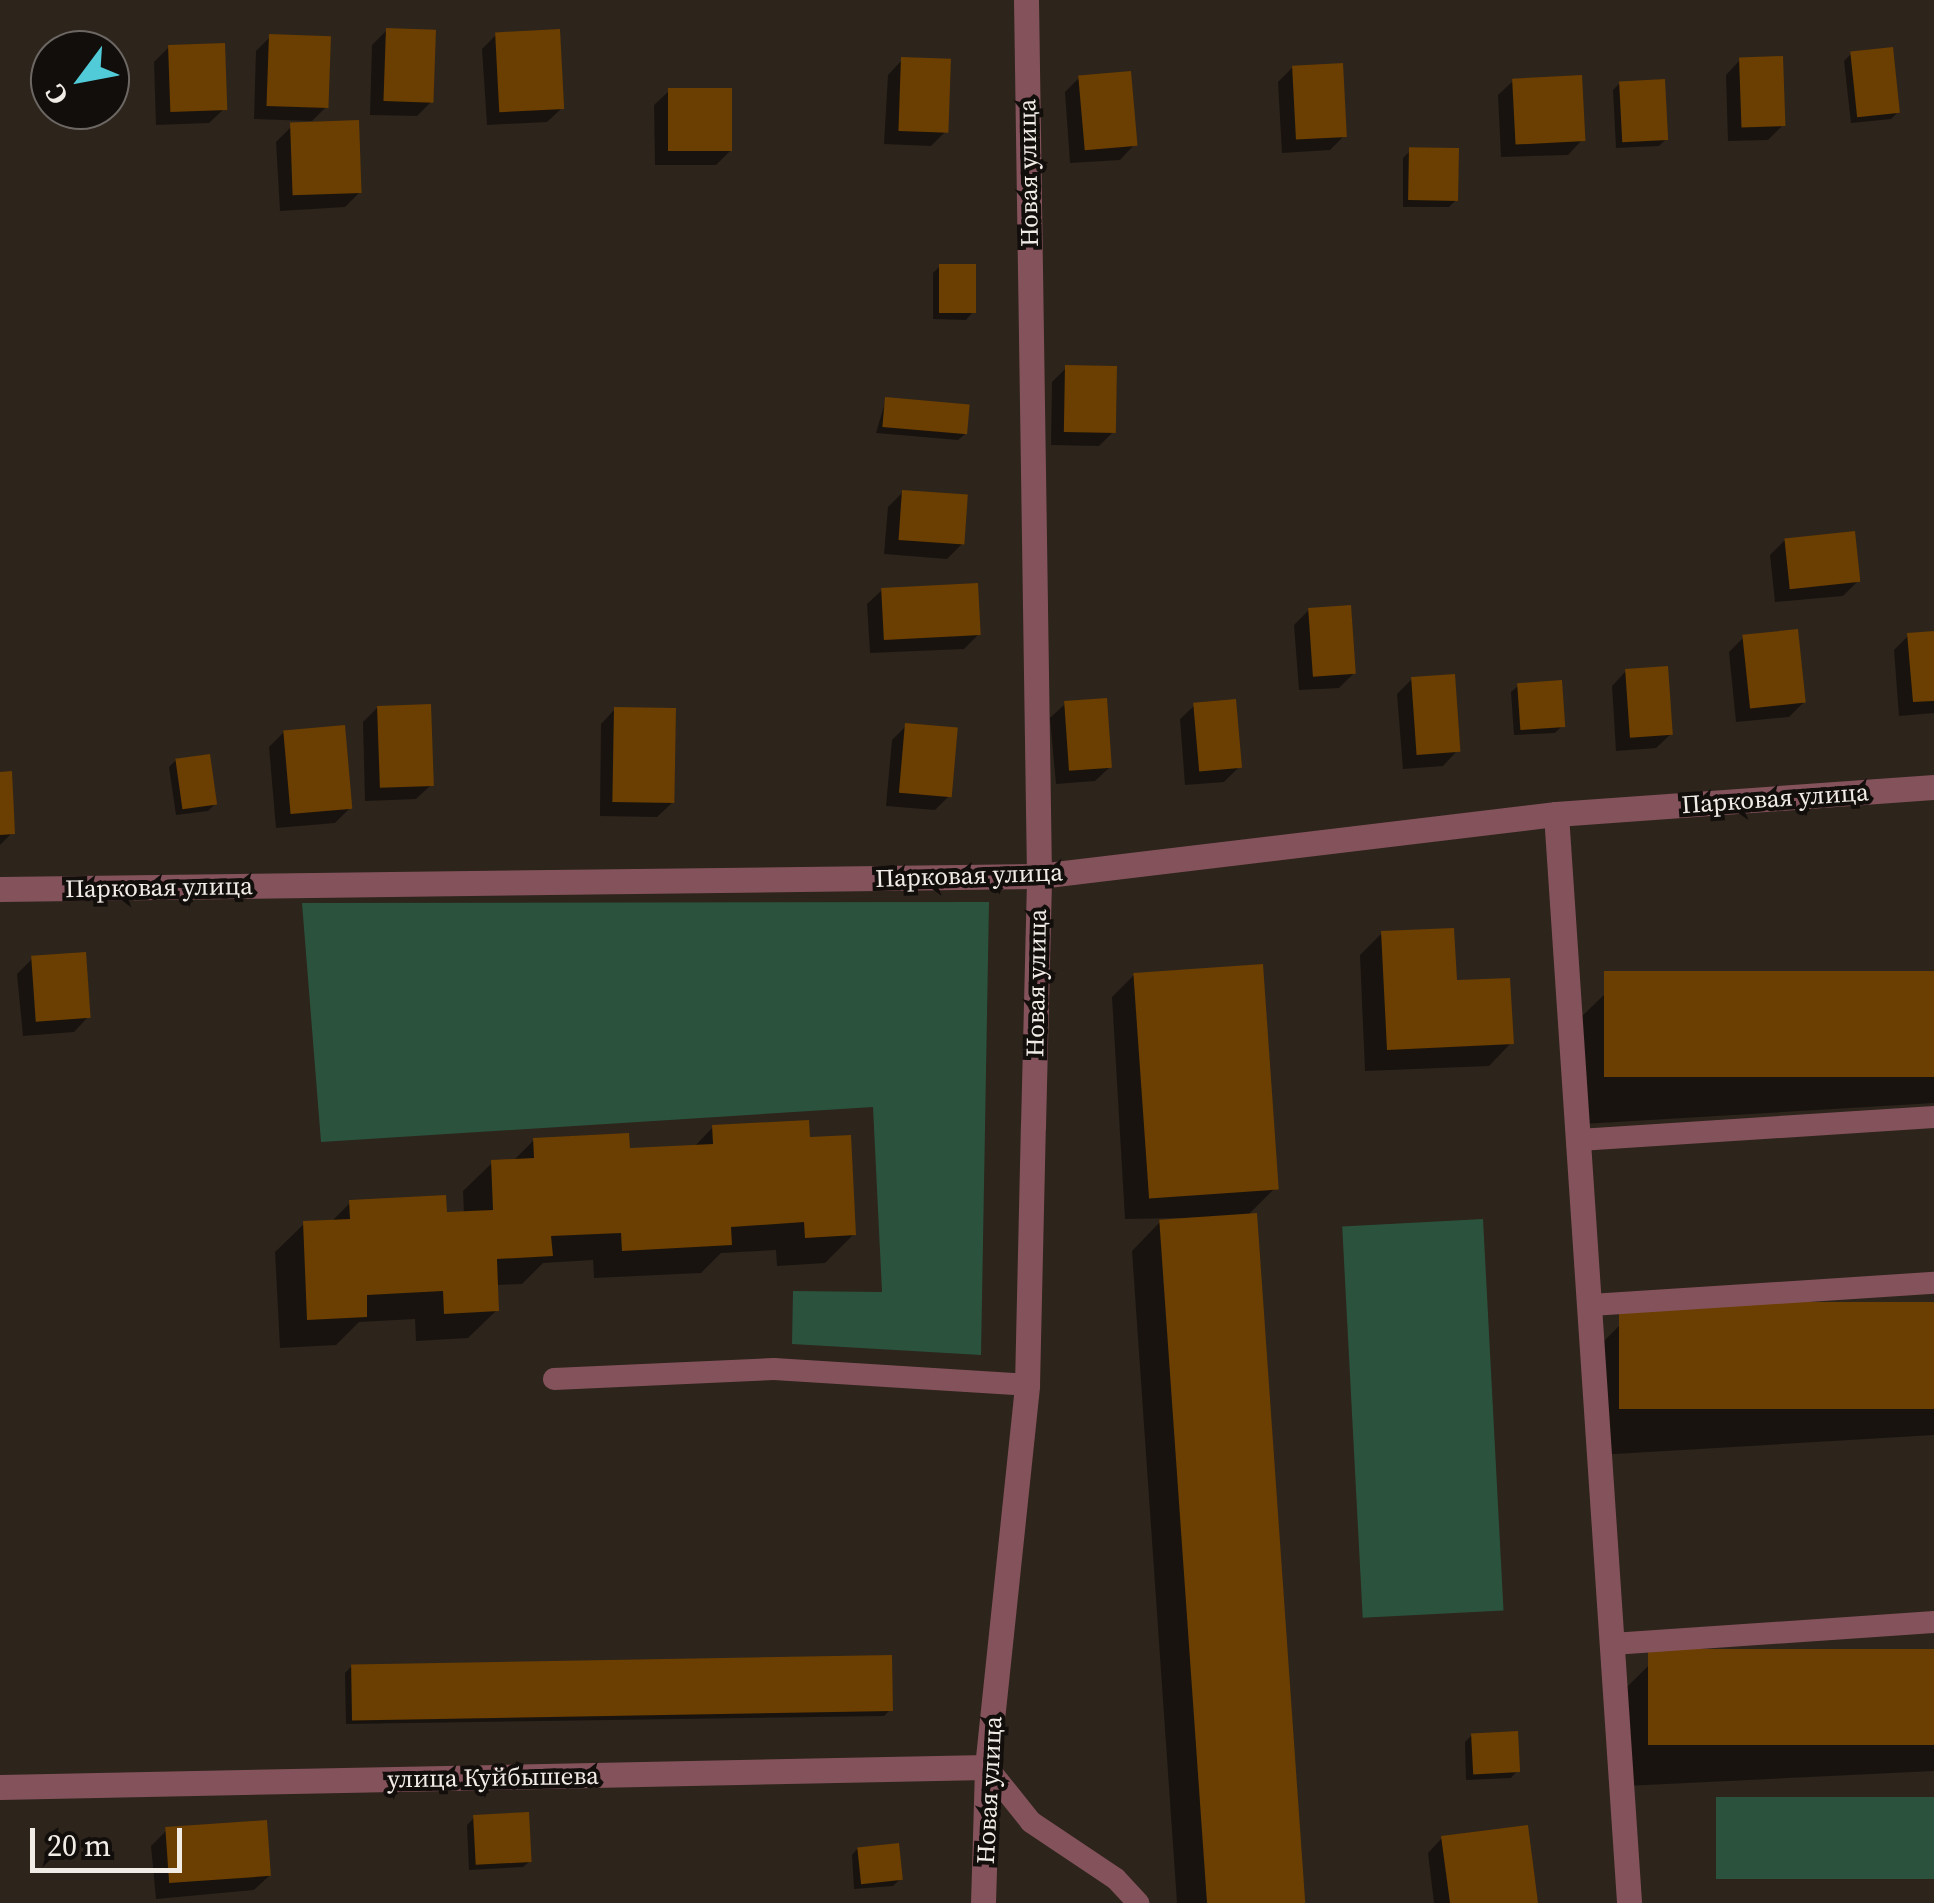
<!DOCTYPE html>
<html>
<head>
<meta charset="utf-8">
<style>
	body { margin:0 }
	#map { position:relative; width:1934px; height:1903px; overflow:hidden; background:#2d241c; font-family:"Source Serif 4",serif }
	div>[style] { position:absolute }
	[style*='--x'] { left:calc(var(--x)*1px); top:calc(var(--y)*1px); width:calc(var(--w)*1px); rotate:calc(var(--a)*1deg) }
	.green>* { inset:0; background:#2b523d; transform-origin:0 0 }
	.shadow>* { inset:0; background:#0007 }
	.building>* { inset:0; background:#6b3e01; transform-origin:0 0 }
	.lane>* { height:22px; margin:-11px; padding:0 11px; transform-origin:11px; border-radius:11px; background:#84525b }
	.street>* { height:25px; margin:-12.5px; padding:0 12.5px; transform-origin:12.5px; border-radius:12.5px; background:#84525b }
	span { translate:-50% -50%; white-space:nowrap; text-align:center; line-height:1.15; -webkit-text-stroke:8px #120e0b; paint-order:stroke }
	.street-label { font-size:25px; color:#f2ece7 }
	.north { position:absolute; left:30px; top:30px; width:100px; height:100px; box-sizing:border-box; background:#120e0b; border:2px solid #6c6763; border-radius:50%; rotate:238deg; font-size:28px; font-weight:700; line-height:40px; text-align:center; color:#f2ece7 }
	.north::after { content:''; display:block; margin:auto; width:35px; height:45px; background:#52cbd9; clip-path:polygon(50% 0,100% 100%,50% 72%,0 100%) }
	.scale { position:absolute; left:30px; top:1828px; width:152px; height:45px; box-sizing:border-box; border:5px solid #f2ece7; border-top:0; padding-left:12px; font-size:30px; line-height:35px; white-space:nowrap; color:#f2ece7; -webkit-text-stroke:8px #120e0b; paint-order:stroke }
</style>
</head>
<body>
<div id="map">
	<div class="green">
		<i style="clip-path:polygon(989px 902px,981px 1355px,792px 1344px,793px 1291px,882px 1292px,873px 1107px,321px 1142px,302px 903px)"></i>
		<i style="left:1483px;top:1219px;width:392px;height:141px;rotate:87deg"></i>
		<i style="left:1934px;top:1797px;width:82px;height:218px;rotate:90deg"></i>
	</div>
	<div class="shadow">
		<i style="clip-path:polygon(387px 30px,432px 101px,417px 116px,370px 115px,372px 45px)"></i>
		<i style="clip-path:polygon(496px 35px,562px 108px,547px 122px,487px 125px,482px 49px)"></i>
		<i style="clip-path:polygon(270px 37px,327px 106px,312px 121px,254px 119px,256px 51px)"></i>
		<i style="clip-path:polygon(169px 47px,224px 109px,209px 123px,156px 125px,154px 62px)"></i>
		<i style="clip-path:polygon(1851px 54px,1898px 112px,1891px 119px,1851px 123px,1844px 61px)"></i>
		<i style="clip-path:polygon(902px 60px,946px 131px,931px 146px,884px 144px,888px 75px)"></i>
		<i style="clip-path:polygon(1740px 60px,1783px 125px,1768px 140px,1728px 141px,1726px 75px)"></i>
		<i style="clip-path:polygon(1293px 67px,1344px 136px,1330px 150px,1282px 153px,1278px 82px)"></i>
		<i style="clip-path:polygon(1080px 77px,1134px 145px,1120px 160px,1070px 163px,1065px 92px)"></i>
		<i style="clip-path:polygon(1513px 81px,1582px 140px,1568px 155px,1501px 157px,1498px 95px)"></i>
		<i style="clip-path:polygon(1620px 83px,1666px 139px,1659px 146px,1616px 148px,1613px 90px)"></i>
		<i style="clip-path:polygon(669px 91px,731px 150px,716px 165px,655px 165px,654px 105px)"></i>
		<i style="clip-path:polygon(291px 127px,360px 192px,345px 207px,280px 211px,276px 142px)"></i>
		<i style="clip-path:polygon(1410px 151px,1456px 200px,1449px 207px,1403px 207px,1403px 158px)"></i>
		<i style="clip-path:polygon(940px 266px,972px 313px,966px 320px,933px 319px,933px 273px)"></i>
		<i style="clip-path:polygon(1066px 368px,1114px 431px,1099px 446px,1051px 445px,1052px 382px)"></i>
		<i style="clip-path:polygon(886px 399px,965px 434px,958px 440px,876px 433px)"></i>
		<i style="clip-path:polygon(903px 492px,962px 544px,947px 559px,884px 554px,888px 507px)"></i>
		<i style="clip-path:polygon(1785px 540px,1858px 581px,1843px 596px,1775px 602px,1770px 555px)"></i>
		<i style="clip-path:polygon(882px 590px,978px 635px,964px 649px,870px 653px,867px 604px)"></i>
		<i style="clip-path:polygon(1309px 610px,1354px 673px,1339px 688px,1299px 690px,1294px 625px)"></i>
		<i style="clip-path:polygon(1934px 634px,1934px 713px,1899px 716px,1894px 650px,1908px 636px)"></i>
		<i style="clip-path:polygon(1743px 638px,1804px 702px,1789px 717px,1736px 722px,1729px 652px)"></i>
		<i style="clip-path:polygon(1626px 671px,1671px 734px,1656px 748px,1616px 751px,1612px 686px)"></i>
		<i style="clip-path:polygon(1412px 679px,1457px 751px,1443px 766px,1403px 769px,1397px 694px)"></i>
		<i style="clip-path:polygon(1518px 686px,1562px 726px,1555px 733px,1514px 735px,1511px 692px)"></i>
		<i style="clip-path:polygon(1065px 704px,1110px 767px,1095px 781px,1056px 784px,1050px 718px)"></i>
		<i style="clip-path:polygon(1195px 705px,1239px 767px,1224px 782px,1185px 785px,1180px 719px)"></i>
		<i style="clip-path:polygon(378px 707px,431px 785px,416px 799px,365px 801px,363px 722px)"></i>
		<i style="clip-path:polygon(615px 709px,672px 803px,657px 817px,600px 816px,601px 724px)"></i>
		<i style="clip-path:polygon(906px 726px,950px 795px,935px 810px,886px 806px,892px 740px)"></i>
		<i style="clip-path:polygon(284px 732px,350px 808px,335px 823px,276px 828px,269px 747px)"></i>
		<i style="clip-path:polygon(176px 760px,215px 804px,208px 811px,176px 815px,169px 767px)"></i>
		<i style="clip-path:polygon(0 774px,12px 833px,0 845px)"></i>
		<i style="clip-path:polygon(1382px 933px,1455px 983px,1511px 1043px,1489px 1066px,1365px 1071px,1360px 955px)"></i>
		<i style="clip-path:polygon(32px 959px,88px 1017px,74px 1032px,23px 1036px,17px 974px)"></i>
		<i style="clip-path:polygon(1934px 974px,1934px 1103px,1583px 1124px,1577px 1021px,1606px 993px)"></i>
		<i style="clip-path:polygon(1134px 975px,1274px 1189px,1247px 1216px,1302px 1903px,1177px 1903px,1132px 1251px,1160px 1222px,1233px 1217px,1125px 1219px,1112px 997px)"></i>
		<i style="clip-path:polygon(713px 1127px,808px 1139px,854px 1234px,825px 1263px,777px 1266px,776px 1250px,721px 1253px,701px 1273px,594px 1278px,593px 1260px,543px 1263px,522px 1284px,495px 1285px,497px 1310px,468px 1338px,416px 1341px,415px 1319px,359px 1322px,336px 1345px,280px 1348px,275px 1252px,304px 1224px,331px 1222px,350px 1203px,464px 1214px,463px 1191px,492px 1163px,513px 1161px,534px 1140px,627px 1150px,694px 1147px)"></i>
		<i style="clip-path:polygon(1934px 1305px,1934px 1435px,1598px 1455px,1593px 1352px,1622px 1323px)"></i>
		<i style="clip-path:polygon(1934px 1651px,1934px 1771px,1625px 1786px,1620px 1694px,1649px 1665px)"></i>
		<i style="clip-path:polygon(352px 1666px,890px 1710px,884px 1716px,346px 1724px,345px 1673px)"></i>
		<i style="clip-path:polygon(1472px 1735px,1517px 1771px,1511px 1778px,1466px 1780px,1465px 1742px)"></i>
		<i style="clip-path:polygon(474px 1818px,530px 1861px,523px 1867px,469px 1870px,467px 1825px)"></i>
		<i style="clip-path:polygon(166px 1831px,269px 1876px,254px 1890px,156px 1899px,151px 1846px)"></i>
		<i style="clip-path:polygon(1442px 1838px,1535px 1903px,1434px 1903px,1428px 1853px)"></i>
		<i style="clip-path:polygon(858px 1848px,900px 1879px,893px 1886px,854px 1889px,852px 1855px)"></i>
	</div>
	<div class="building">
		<i style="left:386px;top:28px;width:50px;height:73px;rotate:2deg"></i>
		<i style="left:560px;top:29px;width:80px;height:65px;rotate:87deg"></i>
		<i style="left:269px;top:34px;width:62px;height:72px;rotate:2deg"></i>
		<i style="left:225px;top:43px;width:67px;height:57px;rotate:88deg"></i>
		<i style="left:1893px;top:47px;width:66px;height:43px;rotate:84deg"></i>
		<i style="left:1783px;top:56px;width:70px;height:44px;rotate:88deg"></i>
		<i style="clip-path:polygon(110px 57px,120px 57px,123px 102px,110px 103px)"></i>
		<i style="left:901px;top:57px;width:50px;height:74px;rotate:2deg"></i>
		<i style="left:1343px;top:63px;width:74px;height:51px;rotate:87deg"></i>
		<i style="left:1131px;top:71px;width:75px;height:53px;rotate:85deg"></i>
		<i style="left:1582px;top:75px;width:66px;height:70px;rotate:87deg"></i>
		<i style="left:1665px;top:79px;width:61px;height:46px;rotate:87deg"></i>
		<i style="left:668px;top:88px;width:64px;height:63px"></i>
		<i style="left:359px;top:120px;width:73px;height:69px;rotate:88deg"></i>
		<i style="left:1459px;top:148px;width:53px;height:50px;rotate:91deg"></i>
		<i style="left:939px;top:264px;width:37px;height:49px"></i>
		<i style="left:1065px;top:365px;width:52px;height:67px;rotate:1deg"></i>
		<i style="left:885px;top:397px;width:85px;height:30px;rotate:5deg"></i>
		<i style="left:902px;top:490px;width:66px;height:50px;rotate:4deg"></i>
		<i style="left:1855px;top:531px;width:51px;height:71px;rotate:84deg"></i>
		<i style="left:978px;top:583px;width:52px;height:97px;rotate:87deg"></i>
		<i style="left:1351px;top:605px;width:69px;height:43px;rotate:86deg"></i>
		<i style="left:1798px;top:629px;width:74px;height:56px;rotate:84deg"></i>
		<i style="clip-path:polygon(1934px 631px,1934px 701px,1913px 702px,1907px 633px)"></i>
		<i style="left:1668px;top:666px;width:69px;height:43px;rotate:86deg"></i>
		<i style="left:1455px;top:674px;width:78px;height:44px;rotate:86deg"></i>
		<i style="left:1562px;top:680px;width:47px;height:45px;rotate:86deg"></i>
		<i style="left:1107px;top:698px;width:70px;height:43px;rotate:86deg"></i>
		<i style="left:1236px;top:699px;width:69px;height:43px;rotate:85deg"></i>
		<i style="left:431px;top:704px;width:82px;height:54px;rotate:88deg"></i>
		<i style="left:614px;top:707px;width:62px;height:95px;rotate:1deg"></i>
		<i style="left:905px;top:723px;width:53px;height:70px;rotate:5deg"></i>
		<i style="left:345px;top:725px;width:84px;height:62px;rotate:85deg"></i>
		<i style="left:210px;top:754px;width:51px;height:35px;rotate:82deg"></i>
		<i style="clip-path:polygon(12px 771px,15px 834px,0 835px,0 772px)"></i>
		<i style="clip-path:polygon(1454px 928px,1457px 980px,1510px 978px,1514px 1044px,1387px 1050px,1381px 931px)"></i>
		<i style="left:86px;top:952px;width:66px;height:55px;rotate:86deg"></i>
		<i style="left:1263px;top:964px;width:226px;height:130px;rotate:86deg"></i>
		<i style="left:1934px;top:971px;width:106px;height:330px;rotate:90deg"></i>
		<i style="clip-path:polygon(809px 1120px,810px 1137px,851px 1135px,856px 1235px,805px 1238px,804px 1222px,731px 1227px,732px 1245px,622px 1251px,621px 1233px,551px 1236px,553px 1256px,497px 1259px,499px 1311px,444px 1314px,443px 1291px,367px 1295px,367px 1317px,307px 1320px,303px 1221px,350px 1219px,349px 1200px,446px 1195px,447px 1212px,493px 1210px,491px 1160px,534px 1158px,533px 1138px,629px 1133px,630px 1148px,713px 1144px,712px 1125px)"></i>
		<i style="left:1257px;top:1213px;width:692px;height:98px;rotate:86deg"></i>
		<i style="left:1934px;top:1302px;width:107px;height:315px;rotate:90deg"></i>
		<i style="left:1934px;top:1649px;width:96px;height:286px;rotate:90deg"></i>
		<i style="left:892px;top:1655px;width:56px;height:541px;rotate:89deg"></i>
		<i style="left:1518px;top:1731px;width:41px;height:47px;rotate:87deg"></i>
		<i style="left:529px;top:1812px;width:50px;height:56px;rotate:87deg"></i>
		<i style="left:267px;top:1820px;width:56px;height:102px;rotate:86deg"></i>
		<i style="clip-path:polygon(1528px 1825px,1538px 1903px,1450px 1903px,1441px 1836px)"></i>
		<i style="left:899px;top:1843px;width:37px;height:42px;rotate:84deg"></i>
	</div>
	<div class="lane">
		<i style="--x:1579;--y:1140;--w:356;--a:-3.7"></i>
		<i style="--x:1591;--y:1305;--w:344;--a:-3.7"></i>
		<i style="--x:554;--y:1379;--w:220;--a:-2.6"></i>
		<i style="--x:774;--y:1369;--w:254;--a:3.6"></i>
		<i style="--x:1612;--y:1644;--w:323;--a:-3.9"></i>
		<i style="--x:987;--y:1767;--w:70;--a:51.3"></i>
		<i style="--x:1031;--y:1822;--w:102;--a:33.8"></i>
		<i style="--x:1116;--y:1879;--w:33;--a:47"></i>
	</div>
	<div class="street">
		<i style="--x:1556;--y:814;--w:1091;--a:86.16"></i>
		<i style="--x:0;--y:889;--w:1039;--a:-0.72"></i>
		<i style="--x:1039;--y:876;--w:521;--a:-6.84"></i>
		<i style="--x:1556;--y:814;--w:379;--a:-4.1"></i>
		<i style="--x:0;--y:1787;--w:987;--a:-1.16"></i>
		<i style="--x:983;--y:1903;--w:136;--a:-88.3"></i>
		<i style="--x:987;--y:1767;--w:384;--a:-84"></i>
		<i style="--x:1027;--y:1385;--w:259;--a:-88.7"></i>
		<i style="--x:1033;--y:1126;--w:250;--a:-88.6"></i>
		<i style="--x:1039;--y:876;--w:876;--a:-90.85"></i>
	</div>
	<div class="street-label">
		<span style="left:1028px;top:173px;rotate:-91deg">Новая улица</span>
		<span style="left:1775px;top:798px;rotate:-4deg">Парковая улица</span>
		<span style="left:969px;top:875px;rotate:-2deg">Парковая улица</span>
		<span style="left:159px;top:887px;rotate:-1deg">Парковая улица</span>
		<span style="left:1036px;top:983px;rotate:-89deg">Новая улица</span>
		<span style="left:493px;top:1777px;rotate:-1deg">улица Куйбышева</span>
		<span style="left:989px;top:1790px;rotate:-87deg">Новая улица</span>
	</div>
	<div class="north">С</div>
	<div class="scale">20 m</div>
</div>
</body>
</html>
